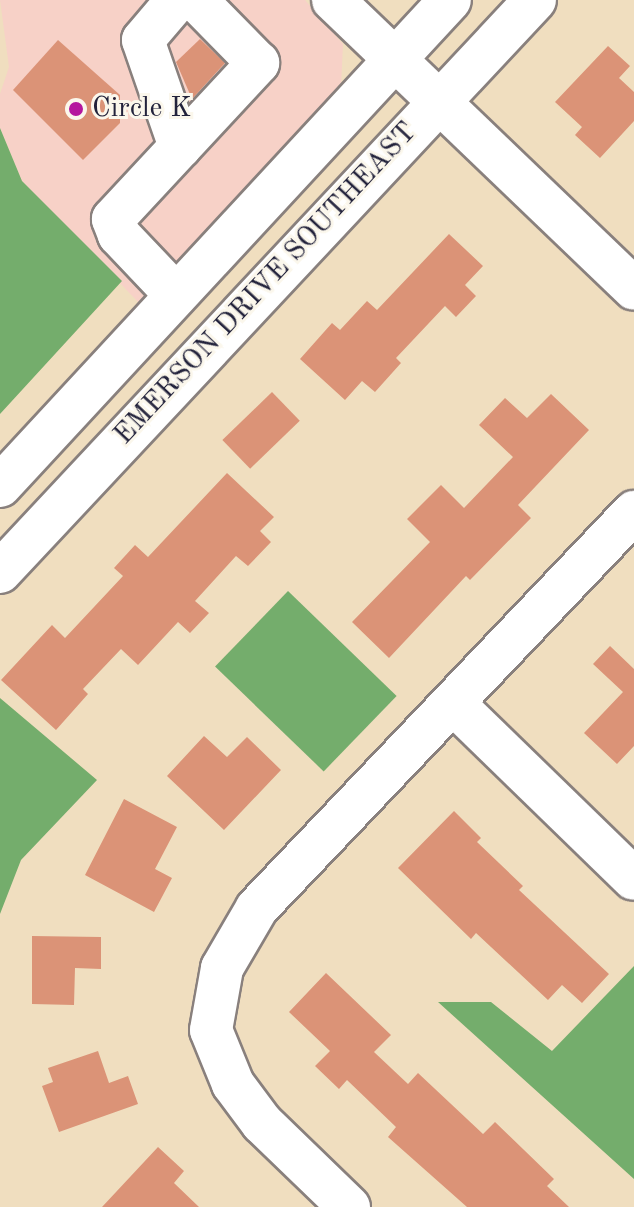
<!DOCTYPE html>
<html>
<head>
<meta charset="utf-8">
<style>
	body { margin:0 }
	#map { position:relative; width:634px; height:1207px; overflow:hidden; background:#f0debf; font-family:"Old Standard TT",serif }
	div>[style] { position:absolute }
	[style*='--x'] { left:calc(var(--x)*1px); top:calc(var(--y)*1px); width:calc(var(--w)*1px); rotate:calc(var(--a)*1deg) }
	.built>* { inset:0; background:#f7d1c7 }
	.forest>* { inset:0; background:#74ad6c; transform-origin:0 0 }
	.building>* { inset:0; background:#db9377; transform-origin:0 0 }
	.roads { filter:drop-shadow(2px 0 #89807d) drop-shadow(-2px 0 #89807d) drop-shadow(0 2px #89807d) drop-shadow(0 -2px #89807d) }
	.minor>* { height:42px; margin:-21px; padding:0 21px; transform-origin:21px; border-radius:21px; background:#fff }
	.dots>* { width:22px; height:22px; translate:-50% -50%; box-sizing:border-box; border:4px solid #fbf7ec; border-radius:50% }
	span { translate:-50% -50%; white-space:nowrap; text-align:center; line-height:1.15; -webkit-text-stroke:6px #fbf7ec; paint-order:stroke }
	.poi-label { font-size:28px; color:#22223b }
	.left { translate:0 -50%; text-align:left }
	.street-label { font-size:28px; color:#22223b }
</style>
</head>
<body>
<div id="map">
	<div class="built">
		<i style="clip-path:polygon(0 0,305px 0,343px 44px,341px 87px,140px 304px,22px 181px,0 128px,0 94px,9px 67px)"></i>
	</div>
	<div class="forest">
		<i style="clip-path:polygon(0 128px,22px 181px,122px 281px,0 414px)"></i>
		<i style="left:288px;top:591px;width:151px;height:105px;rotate:44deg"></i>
		<i style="clip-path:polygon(0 698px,97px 780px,21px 860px,0 914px)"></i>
		<i style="clip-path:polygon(634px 966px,634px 1179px,438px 1002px,491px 1002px,552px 1051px)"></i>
	</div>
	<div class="building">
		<i style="clip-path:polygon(200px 39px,225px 63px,192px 99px,176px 62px)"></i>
		<i style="clip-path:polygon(58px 40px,120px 95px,120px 123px,83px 160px,13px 90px)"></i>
		<i style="clip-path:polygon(608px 46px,630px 66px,619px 78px,634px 92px,634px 121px,600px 158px,575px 135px,582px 127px,555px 102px)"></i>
		<i style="clip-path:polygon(449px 234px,483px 266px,465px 285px,476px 296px,456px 317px,445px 306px,396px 358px,401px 363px,375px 392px,362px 381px,345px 400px,300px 359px,332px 323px,340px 330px,367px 301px,377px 310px)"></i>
		<i style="left:272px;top:392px;width:40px;height:69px;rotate:46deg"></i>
		<i style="clip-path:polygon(551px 394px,589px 430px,518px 505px,531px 518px,470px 580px,466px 576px,389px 658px,352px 622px,430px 542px,407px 519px,441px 485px,464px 508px,513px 457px,479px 425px,505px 398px,527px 418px)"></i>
		<i style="clip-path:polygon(227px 473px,274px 517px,260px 531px,271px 542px,248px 566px,236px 556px,195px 601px,209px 613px,190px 633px,178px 622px,138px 665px,121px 649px,83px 689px,88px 694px,56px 730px,1px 680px,52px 625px,65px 638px,123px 576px,114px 568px,135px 545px,148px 557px)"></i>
		<i style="clip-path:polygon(610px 646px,634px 669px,634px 746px,617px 764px,584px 733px,623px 692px,593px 664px)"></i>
		<i style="clip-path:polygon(204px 736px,227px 757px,247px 737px,281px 770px,224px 830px,167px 776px)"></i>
		<i style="clip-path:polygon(124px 799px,177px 827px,155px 869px,172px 878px,154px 912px,85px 875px)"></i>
		<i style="clip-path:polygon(454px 811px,481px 838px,477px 842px,523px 886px,519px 890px,609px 974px,582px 1003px,562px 985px,548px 1000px,476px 933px,471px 939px,398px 868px)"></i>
		<i style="clip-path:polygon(32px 936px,101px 937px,101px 969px,75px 968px,74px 1005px,32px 1004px)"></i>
		<i style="clip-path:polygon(326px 973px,391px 1035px,374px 1052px,408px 1084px,418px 1073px,483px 1134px,495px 1122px,554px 1179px,547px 1186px,569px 1207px,467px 1207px,388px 1137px,396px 1127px,347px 1080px,339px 1089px,315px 1066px,330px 1051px,289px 1012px)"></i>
		<i style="clip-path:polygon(98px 1051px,109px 1083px,128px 1076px,138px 1104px,59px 1132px,42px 1086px,53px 1082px,48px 1068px)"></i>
		<i style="clip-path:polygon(158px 1147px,184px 1171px,174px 1183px,199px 1207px,102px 1207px)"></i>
	</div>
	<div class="roads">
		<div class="minor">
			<i style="--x:333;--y:0;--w:417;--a:43.8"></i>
			<i style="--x:180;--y:147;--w:115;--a:-47.1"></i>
			<i style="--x:258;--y:63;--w:88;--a:-134.5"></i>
			<i style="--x:176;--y:295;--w:83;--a:-133.5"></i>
			<i style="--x:119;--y:235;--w:17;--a:-111"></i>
			<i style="--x:113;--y:219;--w:98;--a:-47.1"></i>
			<i style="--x:180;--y:147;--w:113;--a:-109.1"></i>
			<i style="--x:143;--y:40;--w:52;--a:-49.6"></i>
			<i style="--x:0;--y:486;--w:662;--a:-47.2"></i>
			<i style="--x:0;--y:572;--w:783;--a:-46.91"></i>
			<i style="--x:453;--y:703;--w:252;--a:44.2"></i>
			<i style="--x:349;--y:1207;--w:121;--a:-136"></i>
			<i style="--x:262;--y:1123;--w:49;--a:-126.6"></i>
			<i style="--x:233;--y:1084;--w:58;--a:-112.2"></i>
			<i style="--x:211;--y:1030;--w:63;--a:-79.9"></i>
			<i style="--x:222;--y:968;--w:69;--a:-59.7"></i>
			<i style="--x:257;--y:908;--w:547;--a:-46.41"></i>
		</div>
	</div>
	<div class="dots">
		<i style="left:76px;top:109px;background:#b5179e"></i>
	</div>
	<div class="poi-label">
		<span class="left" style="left:92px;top:109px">Circle K</span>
	</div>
	<div class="street-label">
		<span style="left:266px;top:284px;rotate:-47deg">EMERSON DRIVE SOUTHEAST</span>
	</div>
</div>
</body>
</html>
